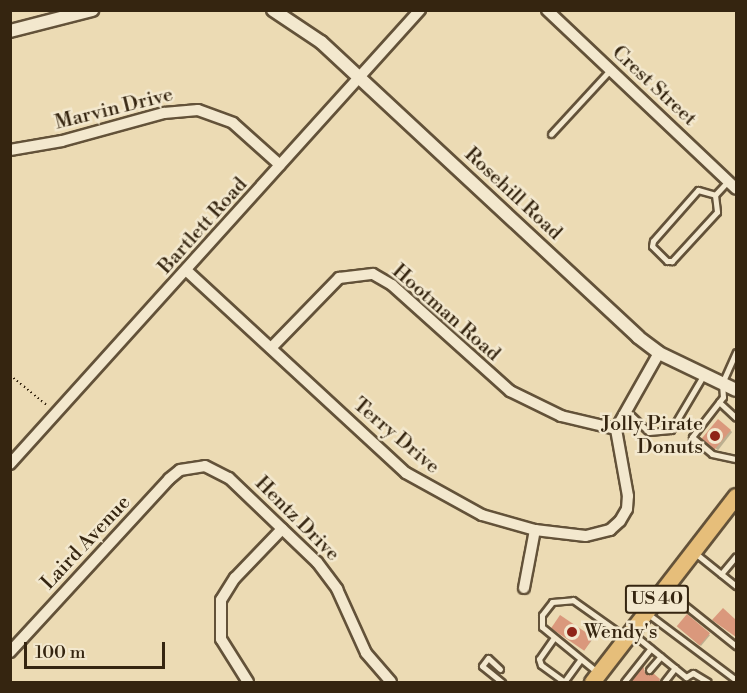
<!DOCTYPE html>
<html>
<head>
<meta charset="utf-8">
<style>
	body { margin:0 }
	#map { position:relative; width:747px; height:693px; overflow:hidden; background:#ecdbb4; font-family:"Libre Bodoni",serif }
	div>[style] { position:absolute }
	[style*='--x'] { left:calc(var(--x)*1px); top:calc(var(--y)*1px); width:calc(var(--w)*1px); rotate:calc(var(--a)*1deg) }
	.shadow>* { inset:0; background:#0003; transform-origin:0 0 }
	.building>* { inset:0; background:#da987c; transform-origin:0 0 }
	.path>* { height:1.5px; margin-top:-0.75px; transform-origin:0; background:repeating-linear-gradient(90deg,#352510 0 1.5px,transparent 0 4.5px) }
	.roads { filter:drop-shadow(2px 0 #635239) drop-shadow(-2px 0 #635239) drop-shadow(0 2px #635239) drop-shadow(0 -2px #635239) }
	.service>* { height:5px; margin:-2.5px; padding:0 2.5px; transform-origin:2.5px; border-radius:2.5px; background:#f3e8ce }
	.minor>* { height:10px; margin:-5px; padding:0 5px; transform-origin:5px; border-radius:5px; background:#f3e8ce }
	.tertiary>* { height:12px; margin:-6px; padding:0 6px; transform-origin:6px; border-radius:6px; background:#f3e8ce }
	.primary>* { height:15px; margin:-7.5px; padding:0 7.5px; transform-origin:7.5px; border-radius:7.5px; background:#e6be7a }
	.dots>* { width:16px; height:16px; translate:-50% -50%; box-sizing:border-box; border:3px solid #f3e8ce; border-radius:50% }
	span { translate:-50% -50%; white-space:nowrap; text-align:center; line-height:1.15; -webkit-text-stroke:5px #f3e8ce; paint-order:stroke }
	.shield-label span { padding:2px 4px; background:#f3e8ce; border:2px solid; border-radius:4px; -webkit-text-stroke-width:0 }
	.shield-label { font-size:18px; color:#352510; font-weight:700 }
	.street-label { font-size:20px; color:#352510 }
	.poi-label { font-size:20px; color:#352510 }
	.right { translate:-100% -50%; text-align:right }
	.left { translate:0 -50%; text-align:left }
	.frame { position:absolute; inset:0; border:12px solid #352510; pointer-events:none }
	.scale { position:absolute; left:24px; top:642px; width:141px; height:27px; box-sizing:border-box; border:3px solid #352510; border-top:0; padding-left:8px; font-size:18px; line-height:21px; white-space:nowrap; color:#352510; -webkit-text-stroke:4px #f3e8ce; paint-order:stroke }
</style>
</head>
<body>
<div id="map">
	<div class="shadow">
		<i style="left:718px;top:421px;width:18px;height:23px;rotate:38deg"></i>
		<i style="left:687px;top:616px;width:30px;height:14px;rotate:40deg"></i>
		<i style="clip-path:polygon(554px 628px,592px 638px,593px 639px,585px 649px)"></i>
		<i style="clip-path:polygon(643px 668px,647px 675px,653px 674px,661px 682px,632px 682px)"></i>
	</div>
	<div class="building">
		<i style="left:718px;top:419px;width:17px;height:26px;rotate:40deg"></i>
		<i style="clip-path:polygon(723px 608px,736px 620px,736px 637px,712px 620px)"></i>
		<i style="left:687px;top:614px;width:30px;height:16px;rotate:40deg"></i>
		<i style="left:560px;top:615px;width:40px;height:16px;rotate:34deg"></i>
		<i style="clip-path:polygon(643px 665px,645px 673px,653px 673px,660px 679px,659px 682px,630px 682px)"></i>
	</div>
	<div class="path">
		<i style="--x:10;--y:375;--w:49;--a:39.2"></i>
	</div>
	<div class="roads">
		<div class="service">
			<i style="--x:551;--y:134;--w:87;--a:-47.3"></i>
			<i style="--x:715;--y:195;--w:17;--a:83"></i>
			<i style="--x:717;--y:212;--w:67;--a:132.6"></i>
			<i style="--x:672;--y:261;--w:5;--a:180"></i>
			<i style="--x:667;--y:261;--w:21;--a:-135"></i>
			<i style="--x:652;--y:246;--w:5;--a:-79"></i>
			<i style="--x:653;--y:241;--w:68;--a:-48.6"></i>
			<i style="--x:698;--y:190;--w:18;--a:16"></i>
			<i style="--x:715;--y:195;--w:19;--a:-47"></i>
			<i style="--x:736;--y:352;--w:34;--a:114"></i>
			<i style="--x:722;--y:383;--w:14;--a:86"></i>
			<i style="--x:723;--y:397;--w:51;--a:127.8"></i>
			<i style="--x:692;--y:437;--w:26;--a:40"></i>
			<i style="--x:712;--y:454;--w:25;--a:12"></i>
			<i style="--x:719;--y:402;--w:23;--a:43"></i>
			<i style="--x:627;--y:411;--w:30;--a:44"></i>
			<i style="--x:649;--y:432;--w:22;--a:-5"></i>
			<i style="--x:671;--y:430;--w:63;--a:-59.3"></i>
			<i style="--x:695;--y:553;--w:53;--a:38.8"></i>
			<i style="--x:721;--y:574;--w:23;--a:-50"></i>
			<i style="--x:666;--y:590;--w:90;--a:38.7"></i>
			<i style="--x:648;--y:614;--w:110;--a:36.9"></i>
			<i style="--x:632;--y:633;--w:70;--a:39.2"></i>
			<i style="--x:686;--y:677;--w:8;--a:-30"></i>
			<i style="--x:693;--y:673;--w:17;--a:31"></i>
			<i style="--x:553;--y:639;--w:24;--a:125"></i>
			<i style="--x:539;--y:659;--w:6;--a:72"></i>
			<i style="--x:541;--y:665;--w:29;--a:36"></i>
			<i style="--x:500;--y:669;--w:16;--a:-137"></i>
			<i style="--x:488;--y:658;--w:10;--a:127"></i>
			<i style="--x:482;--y:666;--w:26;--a:39"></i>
			<i style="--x:649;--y:670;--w:18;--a:-49"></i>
			<i style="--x:597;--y:672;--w:71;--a:-140.7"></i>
			<i style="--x:542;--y:627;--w:12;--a:-90"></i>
			<i style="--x:542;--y:615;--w:16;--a:-52"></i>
			<i style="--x:552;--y:602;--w:21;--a:-5"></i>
			<i style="--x:573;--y:600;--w:64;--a:35.4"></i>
			<i style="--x:564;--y:682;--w:27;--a:-54"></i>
			<i style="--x:624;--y:682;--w:43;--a:-51.5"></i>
			<i style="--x:664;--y:682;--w:18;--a:-52"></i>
		</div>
		<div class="minor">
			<i style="--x:547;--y:10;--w:260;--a:43.4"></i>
			<i style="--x:10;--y:150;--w:53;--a:-9.8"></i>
			<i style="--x:62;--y:141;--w:106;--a:-15.4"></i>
			<i style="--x:164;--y:113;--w:34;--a:-5"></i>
			<i style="--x:198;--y:110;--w:37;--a:20"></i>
			<i style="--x:233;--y:123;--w:63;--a:41.8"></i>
			<i style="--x:187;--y:271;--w:298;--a:42.7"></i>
			<i style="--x:406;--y:473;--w:87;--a:28.9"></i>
			<i style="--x:482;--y:515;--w:55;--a:15.8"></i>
			<i style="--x:535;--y:530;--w:51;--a:6.7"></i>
			<i style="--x:586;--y:536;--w:25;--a:-14"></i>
			<i style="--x:610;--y:530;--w:13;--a:-42"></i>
			<i style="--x:620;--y:521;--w:14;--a:-60"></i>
			<i style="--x:627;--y:509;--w:13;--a:-86"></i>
			<i style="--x:628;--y:496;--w:68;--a:-100.2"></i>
			<i style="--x:616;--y:429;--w:87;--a:-60.5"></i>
			<i style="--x:271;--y:348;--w:98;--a:-45.8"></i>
			<i style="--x:339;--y:278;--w:34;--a:-7"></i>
			<i style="--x:373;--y:274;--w:22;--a:30"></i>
			<i style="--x:392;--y:285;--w:159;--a:41.9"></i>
			<i style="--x:510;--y:391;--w:57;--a:26.1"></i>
			<i style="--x:561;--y:416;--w:57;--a:13.3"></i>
			<i style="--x:10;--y:464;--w:612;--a:-47.92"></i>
			<i style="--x:524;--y:588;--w:59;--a:-79.3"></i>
			<i style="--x:10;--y:652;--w:235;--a:-47.4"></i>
			<i style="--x:169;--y:479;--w:14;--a:-39"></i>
			<i style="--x:180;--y:470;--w:25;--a:-9"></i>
			<i style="--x:205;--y:466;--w:27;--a:27"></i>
			<i style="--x:229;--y:478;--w:122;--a:43.7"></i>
			<i style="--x:317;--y:562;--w:34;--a:53"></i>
			<i style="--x:337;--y:589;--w:70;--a:65.6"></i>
			<i style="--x:366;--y:653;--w:38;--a:49"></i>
			<i style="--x:248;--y:682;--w:51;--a:-122.1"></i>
			<i style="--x:221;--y:639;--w:39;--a:-90"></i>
			<i style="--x:221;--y:600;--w:26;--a:-58"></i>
			<i style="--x:235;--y:578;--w:68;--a:-46.2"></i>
		</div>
		<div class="tertiary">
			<i style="--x:273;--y:10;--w:58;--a:33.7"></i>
			<i style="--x:321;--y:42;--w:433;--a:42.9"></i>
			<i style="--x:638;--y:337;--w:26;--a:37"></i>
			<i style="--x:659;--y:353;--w:85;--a:25.7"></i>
			<i style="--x:10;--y:31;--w:85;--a:-14.4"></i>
		</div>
		<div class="primary">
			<i style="--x:592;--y:682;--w:235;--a:-52.3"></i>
		</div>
	</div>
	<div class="dots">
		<i style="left:715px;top:436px;background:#8f2418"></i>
		<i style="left:572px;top:632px;background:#8f2418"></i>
	</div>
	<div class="shield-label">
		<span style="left:657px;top:599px">US 40</span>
	</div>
	<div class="street-label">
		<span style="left:654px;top:86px;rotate:43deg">Crest Street</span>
		<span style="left:114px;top:109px;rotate:-14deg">Marvin Drive</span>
		<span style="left:513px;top:194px;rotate:43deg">Rosehill Road</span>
		<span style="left:203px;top:226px;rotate:-48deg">Bartlett Road</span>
		<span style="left:446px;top:313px;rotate:41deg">Hootman Road</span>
		<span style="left:396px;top:436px;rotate:40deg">Terry Drive</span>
		<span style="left:297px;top:519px;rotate:45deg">Hentz Drive</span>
		<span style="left:86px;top:543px;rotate:-47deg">Laird Avenue</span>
	</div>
	<div class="poi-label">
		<span class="right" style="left:703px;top:436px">Jolly Pirate<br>Donuts</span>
		<span class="left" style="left:584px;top:632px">Wendy's</span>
	</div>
	<div class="frame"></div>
	<div class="scale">100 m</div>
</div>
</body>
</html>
